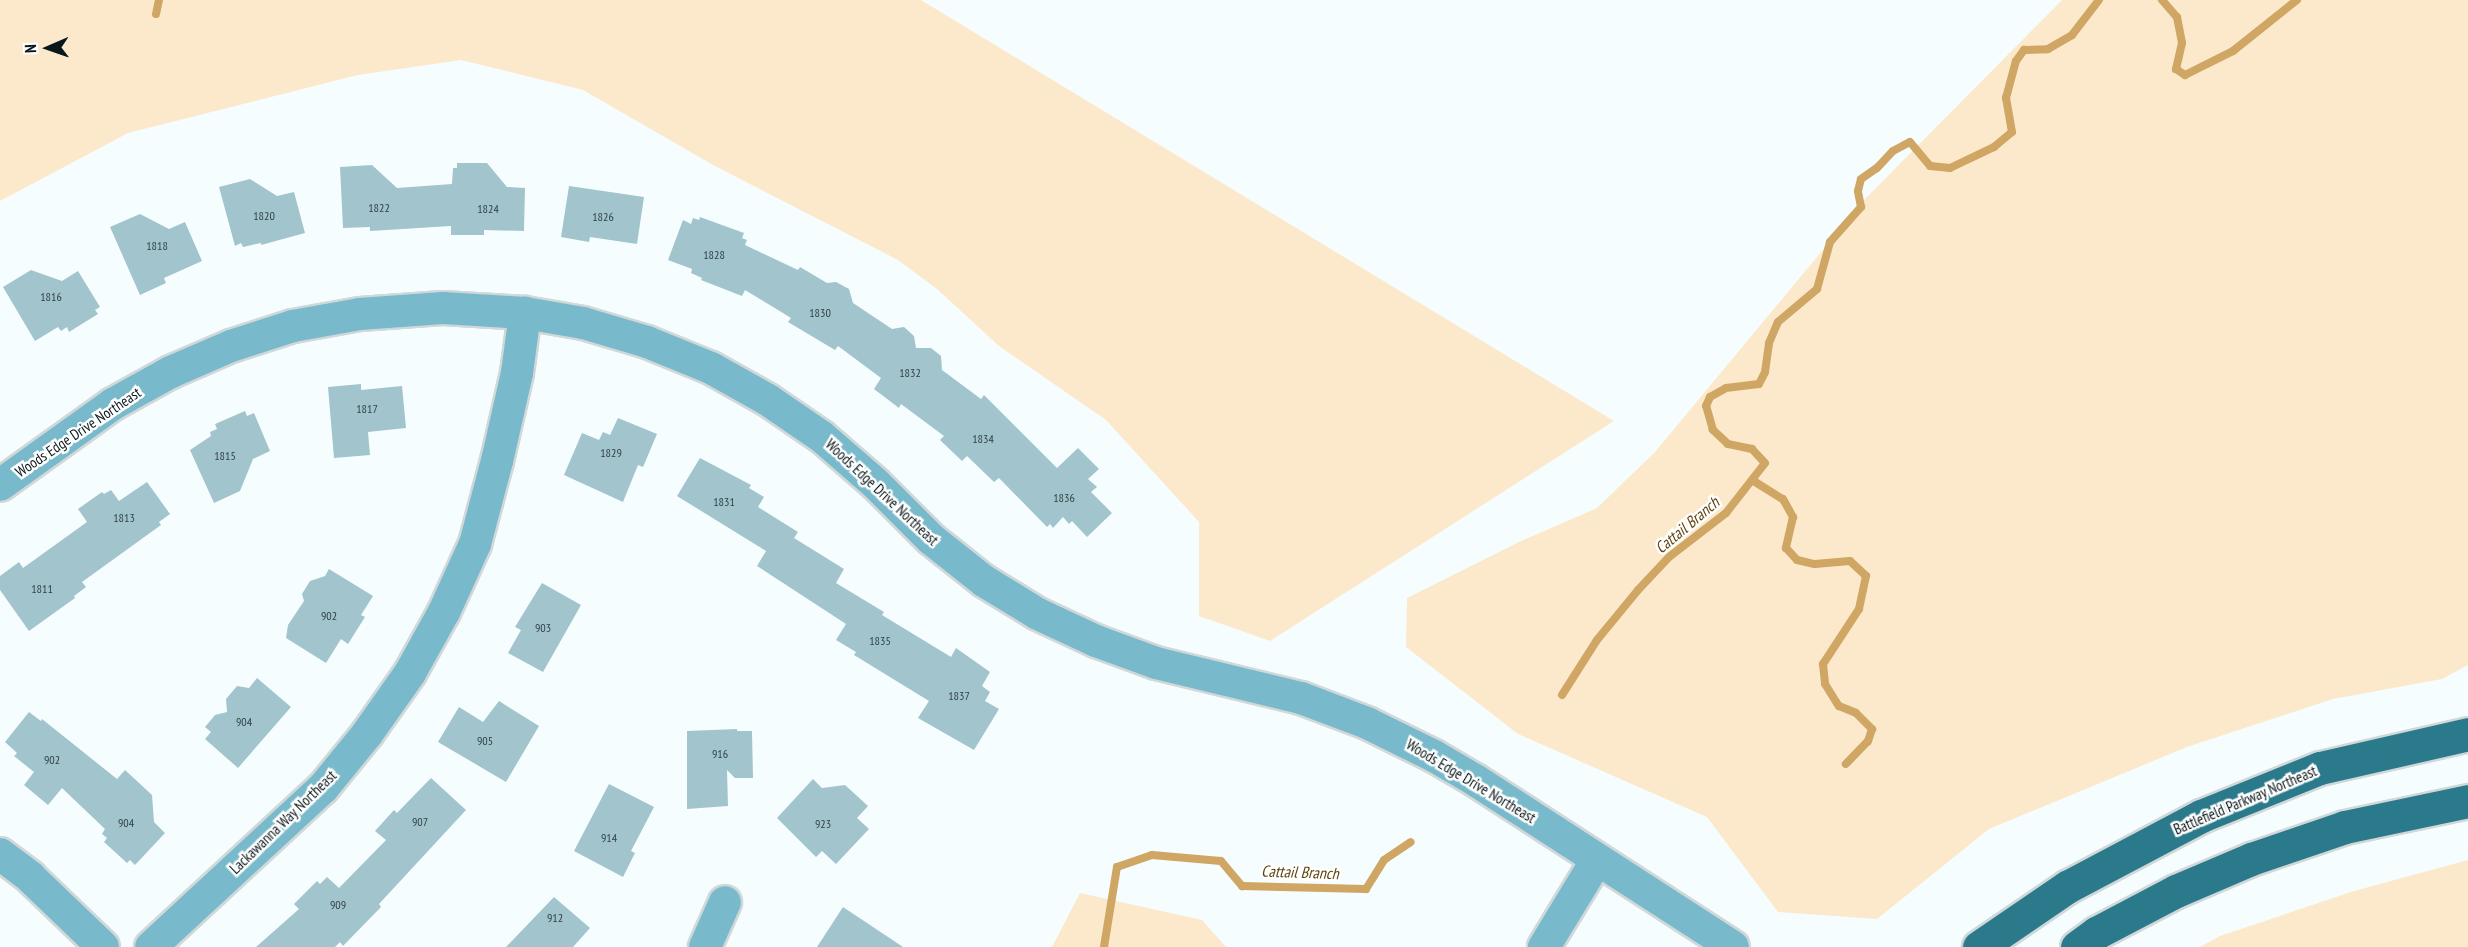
<!DOCTYPE html>
<html>
<head>
<meta charset="utf-8">
<style>
	body { margin:0 }
	#map { position:relative; width:2468px; height:947px; overflow:hidden; background:#f6fdff; font-family:"PT Sans Narrow",sans-serif }
	div>[style] { position:absolute }
	[style*='--x'] { left:calc(var(--x)*1px); top:calc(var(--y)*1px); width:calc(var(--w)*1px); rotate:calc(var(--a)*1deg) }
	.green>* { inset:0; background:#fce9cc }
	.stream>* { height:8px; margin:-4px; padding:0 4px; transform-origin:4px; border-radius:4px; background:#cfa663 }
	.building>* { inset:0; background:#a2c4cd }
	.roads { filter:drop-shadow(2px 0 #d0d8da) drop-shadow(-2px 0 #d0d8da) drop-shadow(0 2px #d0d8da) drop-shadow(0 -2px #d0d8da) }
	.minor>* { height:32px; margin:-16px; padding:0 16px; transform-origin:16px; border-radius:16px; background:#78bacb }
	.major>* { height:33px; margin:-16.5px; padding:0 16.5px; transform-origin:16.5px; border-radius:16.5px; background:#2a7a8c }
	span { translate:-50% -50%; white-space:nowrap; text-align:center; line-height:1.15; -webkit-text-stroke:5px #fff; paint-order:stroke }
	.number-label { font-size:12px; color:#304247 }
	.number-label span { -webkit-text-stroke-width:0 }
	.street-label { font-size:15px; color:#0a171a }
	.water-label { font-size:16px; color:#60430e; font-style:italic }
	.north { position:absolute; left:18px; top:18px; width:60px; height:60px; -webkit-text-stroke:4px #fff; paint-order:stroke; rotate:268deg; font-size:16px; font-weight:700; line-height:24px; text-align:center; color:#0a171a }
	.north::after { content:''; display:block; margin:auto; width:21px; height:27px; background:#0a171a; clip-path:polygon(50% 0,100% 100%,50% 72%,0 100%) }
</style>
</head>
<body>
<div id="map">
	<div class="green">
		<i style="clip-path:polygon(0 0,921px 0,1614px 421px,1270px 641px,1199px 616px,1199px 522px,1106px 420px,999px 346px,937px 289px,898px 260px,713px 165px,583px 90px,461px 60px,358px 75px,128px 133px,0 201px)"></i>
		<i style="clip-path:polygon(2062px 0,2468px 0,2468px 665px,2442px 679px,2333px 699px,2187px 747px,1989px 829px,1877px 919px,1778px 912px,1707px 817px,1518px 734px,1406px 647px,1407px 598px,1521px 541px,1597px 508px,1655px 452px,1866px 198px)"></i>
		<i style="clip-path:polygon(2468px 860px,2468px 947px,2200px 947px,2220px 936px,2354px 891px)"></i>
		<i style="clip-path:polygon(1080px 893px,1202px 920px,1226px 947px,1052px 947px)"></i>
	</div>
	<div class="stream">
		<i style="--x:2162;--y:0;--w:23;--a:49"></i>
		<i style="--x:2177;--y:17;--w:26;--a:79"></i>
		<i style="--x:2182;--y:43;--w:27;--a:103"></i>
		<i style="--x:2176;--y:69;--w:11;--a:34"></i>
		<i style="--x:2185;--y:75;--w:54;--a:-26.6"></i>
		<i style="--x:2233;--y:51;--w:82;--a:-38.6"></i>
		<i style="--x:156;--y:14;--w:14;--a:-78"></i>
		<i style="--x:1752;--y:480;--w:36;--a:32"></i>
		<i style="--x:1783;--y:499;--w:21;--a:61"></i>
		<i style="--x:1793;--y:517;--w:32;--a:103"></i>
		<i style="--x:1786;--y:548;--w:16;--a:47"></i>
		<i style="--x:1797;--y:560;--w:18;--a:13"></i>
		<i style="--x:1815;--y:564;--w:35;--a:-5"></i>
		<i style="--x:1850;--y:561;--w:22;--a:43"></i>
		<i style="--x:1866;--y:576;--w:34;--a:102"></i>
		<i style="--x:1859;--y:609;--w:66;--a:123.2"></i>
		<i style="--x:1823;--y:664;--w:20;--a:84"></i>
		<i style="--x:1825;--y:684;--w:26;--a:58"></i>
		<i style="--x:1839;--y:706;--w:18;--a:22"></i>
		<i style="--x:1856;--y:713;--w:23;--a:45"></i>
		<i style="--x:1872;--y:729;--w:13;--a:108"></i>
		<i style="--x:1868;--y:741;--w:32;--a:134"></i>
		<i style="--x:1562;--y:695;--w:65;--a:-57.5"></i>
		<i style="--x:1597;--y:640;--w:65;--a:-50.6"></i>
		<i style="--x:1638;--y:590;--w:45;--a:-46.8"></i>
		<i style="--x:1669;--y:557;--w:72;--a:-37.7"></i>
		<i style="--x:1726;--y:513;--w:63;--a:-52"></i>
		<i style="--x:1765;--y:463;--w:19;--a:-133"></i>
		<i style="--x:1752;--y:449;--w:25;--a:-168"></i>
		<i style="--x:1728;--y:444;--w:21;--a:-137"></i>
		<i style="--x:1713;--y:430;--w:25;--a:-106"></i>
		<i style="--x:1706;--y:406;--w:10;--a:-66"></i>
		<i style="--x:1710;--y:397;--w:18;--a:-29"></i>
		<i style="--x:1726;--y:388;--w:33;--a:-7"></i>
		<i style="--x:1759;--y:384;--w:13;--a:-63"></i>
		<i style="--x:1765;--y:372;--w:29;--a:-82"></i>
		<i style="--x:1769;--y:343;--w:23;--a:-67"></i>
		<i style="--x:1778;--y:322;--w:51;--a:-40.2"></i>
		<i style="--x:1817;--y:289;--w:49;--a:-74.5"></i>
		<i style="--x:1830;--y:242;--w:47;--a:-48.5"></i>
		<i style="--x:1861;--y:207;--w:16;--a:-101"></i>
		<i style="--x:1858;--y:191;--w:12;--a:-76"></i>
		<i style="--x:1861;--y:179;--w:19;--a:-35"></i>
		<i style="--x:1877;--y:168;--w:23;--a:-47"></i>
		<i style="--x:1893;--y:151;--w:19;--a:-28"></i>
		<i style="--x:1910;--y:142;--w:31;--a:50"></i>
		<i style="--x:1930;--y:166;--w:20;--a:6"></i>
		<i style="--x:1950;--y:168;--w:49;--a:-25.5"></i>
		<i style="--x:1994;--y:147;--w:23;--a:-40"></i>
		<i style="--x:2012;--y:132;--w:35;--a:-100"></i>
		<i style="--x:2006;--y:98;--w:38;--a:-75"></i>
		<i style="--x:2016;--y:61;--w:14;--a:-54"></i>
		<i style="--x:2024;--y:50;--w:24;--a:-2"></i>
		<i style="--x:2048;--y:49;--w:28;--a:-30"></i>
		<i style="--x:2072;--y:35;--w:44;--a:-52.4"></i>
		<i style="--x:1104;--y:947;--w:81;--a:-80.8"></i>
		<i style="--x:1117;--y:867;--w:37;--a:-19"></i>
		<i style="--x:1152;--y:855;--w:69;--a:5"></i>
		<i style="--x:1221;--y:861;--w:33;--a:50"></i>
		<i style="--x:1242;--y:886;--w:124;--a:1.4"></i>
		<i style="--x:1366;--y:889;--w:34;--a:-58"></i>
		<i style="--x:1384;--y:860;--w:32;--a:-34"></i>
	</div>
	<div class="building">
		<i style="clip-path:polygon(457px 163px,487px 163px,507px 187px,525px 188px,524px 231px,484px 230px,484px 235px,451px 235px,451px 226px,370px 231px,370px 227px,343px 228px,340px 167px,372px 165px,397px 188px,452px 184px,453px 168px,457px 168px)"></i>
		<i style="clip-path:polygon(250px 179px,277px 196px,294px 192px,305px 233px,261px 245px,261px 243px,243px 247px,241px 243px,235px 246px,219px 187px)"></i>
		<i style="clip-path:polygon(569px 186px,644px 197px,637px 244px,590px 237px,589px 242px,561px 237px)"></i>
		<i style="clip-path:polygon(140px 214px,169px 229px,185px 222px,202px 261px,164px 278px,166px 283px,140px 295px,110px 227px)"></i>
		<i style="clip-path:polygon(700px 217px,744px 233px,742px 238px,747px 240px,745px 245px,798px 270px,800px 267px,827px 283px,836px 282px,849px 289px,853px 303px,892px 329px,904px 327px,914px 336px,916px 348px,931px 348px,941px 356px,942px 370px,981px 399px,984px 395px,1057px 468px,1078px 448px,1099px 469px,1088px 479px,1097px 487px,1091px 492px,1112px 513px,1087px 537px,1072px 521px,1069px 524px,1063px 517px,1053px 528px,1050px 524px,1047px 527px,999px 478px,994px 482px,967px 456px,962px 461px,940px 440px,944px 436px,901px 404px,899px 408px,874px 389px,881px 378px,838px 346px,835px 350px,788px 322px,791px 318px,745px 290px,742px 296px,701px 280px,702px 278px,691px 273px,692px 269px,668px 260px,683px 220px,691px 224px,693px 218px,699px 220px)"></i>
		<i style="clip-path:polygon(31px 270px,62px 281px,78px 271px,100px 307px,95px 310px,98px 314px,69px 332px,67px 327px,61px 331px,58px 327px,35px 341px,3px 287px)"></i>
		<i style="clip-path:polygon(361px 384px,361px 390px,402px 386px,406px 428px,368px 432px,370px 455px,334px 458px,328px 387px)"></i>
		<i style="clip-path:polygon(245px 411px,247px 416px,254px 413px,270px 451px,253px 459px,240px 491px,214px 503px,190px 450px,211px 436px,210px 432px,217px 429px,215px 424px)"></i>
		<i style="clip-path:polygon(618px 418px,657px 434px,643px 467px,638px 465px,623px 502px,564px 475px,582px 433px,599px 440px,603px 432px,610px 435px)"></i>
		<i style="clip-path:polygon(700px 458px,751px 485px,749px 488px,764px 497px,758px 507px,798px 532px,794px 538px,844px 569px,836px 583px,884px 612px,882px 615px,951px 657px,956px 648px,990px 672px,982px 686px,990px 692px,985px 701px,999px 709px,974px 750px,918px 718px,929px 701px,854px 655px,856px 652px,836px 640px,846px 624px,757px 566px,766px 551px,677px 496px)"></i>
		<i style="clip-path:polygon(147px 482px,170px 514px,159px 522px,161px 525px,82px 582px,86px 587px,74px 596px,75px 598px,29px 631px,0 590px,0 576px,19px 562px,23px 568px,87px 522px,78px 509px,102px 492px,104px 494px,111px 490px,119px 501px)"></i>
		<i style="clip-path:polygon(329px 569px,373px 596px,361px 615px,365px 617px,348px 644px,341px 639px,326px 663px,286px 638px,288px 625px,304px 601px,302px 594px,310px 581px,325px 576px)"></i>
		<i style="clip-path:polygon(542px 583px,581px 605px,543px 672px,508px 653px,521px 630px,515px 627px)"></i>
		<i style="clip-path:polygon(257px 678px,291px 707px,238px 768px,205px 739px,211px 732px,205px 727px,215px 715px,227px 712px,226px 699px,237px 686px,249px 688px)"></i>
		<i style="clip-path:polygon(499px 701px,539px 726px,506px 782px,438px 742px,459px 707px,483px 722px)"></i>
		<i style="clip-path:polygon(29px 712px,41px 721px,42px 719px,117px 779px,125px 770px,152px 795px,154px 822px,165px 833px,135px 865px,130px 860px,127px 863px,104px 842px,107px 838px,102px 834px,105px 829px,62px 788px,48px 805px,24px 785px,34px 772px,14px 756px,17px 753px,5px 742px)"></i>
		<i style="clip-path:polygon(737px 729px,737px 731px,752px 731px,753px 778px,735px 778px,727px 770px,728px 806px,687px 809px,687px 731px)"></i>
		<i style="clip-path:polygon(431px 778px,466px 810px,379px 904px,381px 907px,343px 946px,340px 942px,335px 947px,256px 947px,299px 909px,294px 904px,317px 881px,320px 884px,327px 877px,339px 888px,386px 840px,375px 831px,394px 810px,397px 813px)"></i>
		<i style="clip-path:polygon(813px 779px,822px 788px,845px 785px,868px 806px,857px 818px,869px 829px,836px 864px,822px 851px,816px 857px,777px 818px)"></i>
		<i style="clip-path:polygon(609px 784px,654px 807px,631px 851px,635px 853px,623px 877px,574px 851px)"></i>
		<i style="clip-path:polygon(554px 897px,590px 928px,573px 947px,506px 947px)"></i>
		<i style="clip-path:polygon(843px 907px,903px 947px,817px 947px)"></i>
	</div>
	<div class="roads">
		<div class="minor">
			<i style="--x:0;--y:485;--w:139;--a:-35.6"></i>
			<i style="--x:113;--y:404;--w:66;--a:-28.9"></i>
			<i style="--x:171;--y:372;--w:65;--a:-23.4"></i>
			<i style="--x:231;--y:346;--w:65;--a:-17.9"></i>
			<i style="--x:293;--y:326;--w:68;--a:-10.2"></i>
			<i style="--x:360;--y:314;--w:83;--a:-4.1"></i>
			<i style="--x:443;--y:308;--w:82;--a:3.5"></i>
			<i style="--x:525;--y:313;--w:59;--a:9.8"></i>
			<i style="--x:583;--y:323;--w:67;--a:16.5"></i>
			<i style="--x:647;--y:342;--w:69;--a:22.1"></i>
			<i style="--x:711;--y:368;--w:65;--a:29.3"></i>
			<i style="--x:768;--y:400;--w:65;--a:34.4"></i>
			<i style="--x:822;--y:437;--w:70;--a:41"></i>
			<i style="--x:875;--y:483;--w:79;--a:45"></i>
			<i style="--x:931;--y:539;--w:68;--a:38.4"></i>
			<i style="--x:984;--y:581;--w:63;--a:31.4"></i>
			<i style="--x:1038;--y:614;--w:64;--a:25"></i>
			<i style="--x:1096;--y:641;--w:64;--a:20.1"></i>
			<i style="--x:1156;--y:663;--w:149;--a:13.6"></i>
			<i style="--x:1301;--y:698;--w:71;--a:20.7"></i>
			<i style="--x:1367;--y:723;--w:75;--a:26.2"></i>
			<i style="--x:1434;--y:756;--w:48;--a:30.3"></i>
			<i style="--x:1475;--y:780;--w:307;--a:32.9"></i>
			<i style="--x:0;--y:854;--w:38;--a:37"></i>
			<i style="--x:30;--y:877;--w:101;--a:43.8"></i>
			<i style="--x:151;--y:947;--w:234;--a:-42.8"></i>
			<i style="--x:323;--y:788;--w:70;--a:-50.8"></i>
			<i style="--x:367;--y:734;--w:75;--a:-54.8"></i>
			<i style="--x:410;--y:673;--w:70;--a:-60.9"></i>
			<i style="--x:444;--y:612;--w:75;--a:-65.5"></i>
			<i style="--x:475;--y:544;--w:86;--a:-75.2"></i>
			<i style="--x:497;--y:461;--w:90;--a:-77.2"></i>
			<i style="--x:517;--y:373;--w:61;--a:-82.4"></i>
			<i style="--x:705;--y:947;--w:49;--a:-66"></i>
			<i style="--x:1544;--y:947;--w:102;--a:-58.7"></i>
		</div>
		<div class="major">
			<i style="--x:1979;--y:947;--w:107;--a:-34.3"></i>
			<i style="--x:2067;--y:887;--w:152;--a:-27.9"></i>
			<i style="--x:2201;--y:816;--w:128;--a:-22"></i>
			<i style="--x:2320;--y:768;--w:152;--a:-12.9"></i>
			<i style="--x:2077;--y:947;--w:24;--a:-36"></i>
			<i style="--x:2096;--y:933;--w:90;--a:-27.7"></i>
			<i style="--x:2176;--y:891;--w:82;--a:-23.1"></i>
			<i style="--x:2251;--y:859;--w:99;--a:-18.8"></i>
			<i style="--x:2345;--y:827;--w:126;--a:-11.9"></i>
		</div>
	</div>
	<div class="number-label">
		<span style="left:379px;top:208px">1822</span>
		<span style="left:488px;top:209px">1824</span>
		<span style="left:264px;top:216px">1820</span>
		<span style="left:603px;top:217px">1826</span>
		<span style="left:157px;top:246px">1818</span>
		<span style="left:714px;top:255px">1828</span>
		<span style="left:51px;top:297px">1816</span>
		<span style="left:820px;top:313px">1830</span>
		<span style="left:910px;top:373px">1832</span>
		<span style="left:367px;top:409px">1817</span>
		<span style="left:983px;top:439px">1834</span>
		<span style="left:611px;top:453px">1829</span>
		<span style="left:225px;top:456px">1815</span>
		<span style="left:1064px;top:498px">1836</span>
		<span style="left:724px;top:502px">1831</span>
		<span style="left:124px;top:518px">1813</span>
		<span style="left:42px;top:589px">1811</span>
		<span style="left:329px;top:616px">902</span>
		<span style="left:543px;top:628px">903</span>
		<span style="left:880px;top:641px">1835</span>
		<span style="left:959px;top:696px">1837</span>
		<span style="left:244px;top:722px">904</span>
		<span style="left:485px;top:741px">905</span>
		<span style="left:720px;top:754px">916</span>
		<span style="left:52px;top:760px">902</span>
		<span style="left:420px;top:822px">907</span>
		<span style="left:126px;top:823px">904</span>
		<span style="left:823px;top:824px">923</span>
		<span style="left:609px;top:838px">914</span>
		<span style="left:338px;top:905px">909</span>
		<span style="left:555px;top:918px">912</span>
	</div>
	<div class="street-label">
		<span style="left:78px;top:432px;rotate:-34deg">Woods Edge Drive Northeast</span>
		<span style="left:882px;top:492px;rotate:43deg">Woods Edge Drive Northeast</span>
		<span style="left:1471px;top:781px;rotate:31deg">Woods Edge Drive Northeast</span>
		<span style="left:2245px;top:800px;rotate:-23deg">Battlefield Parkway Northeast</span>
		<span style="left:283px;top:822px;rotate:-44deg">Lackawanna Way Northeast</span>
	</div>
	<div class="water-label">
		<span style="left:1687px;top:525px;rotate:-40deg">Cattail Branch</span>
		<span style="left:1300px;top:872px;rotate:2deg">Cattail Branch</span>
	</div>
	<div class="north">N</div>
</div>
</body>
</html>
